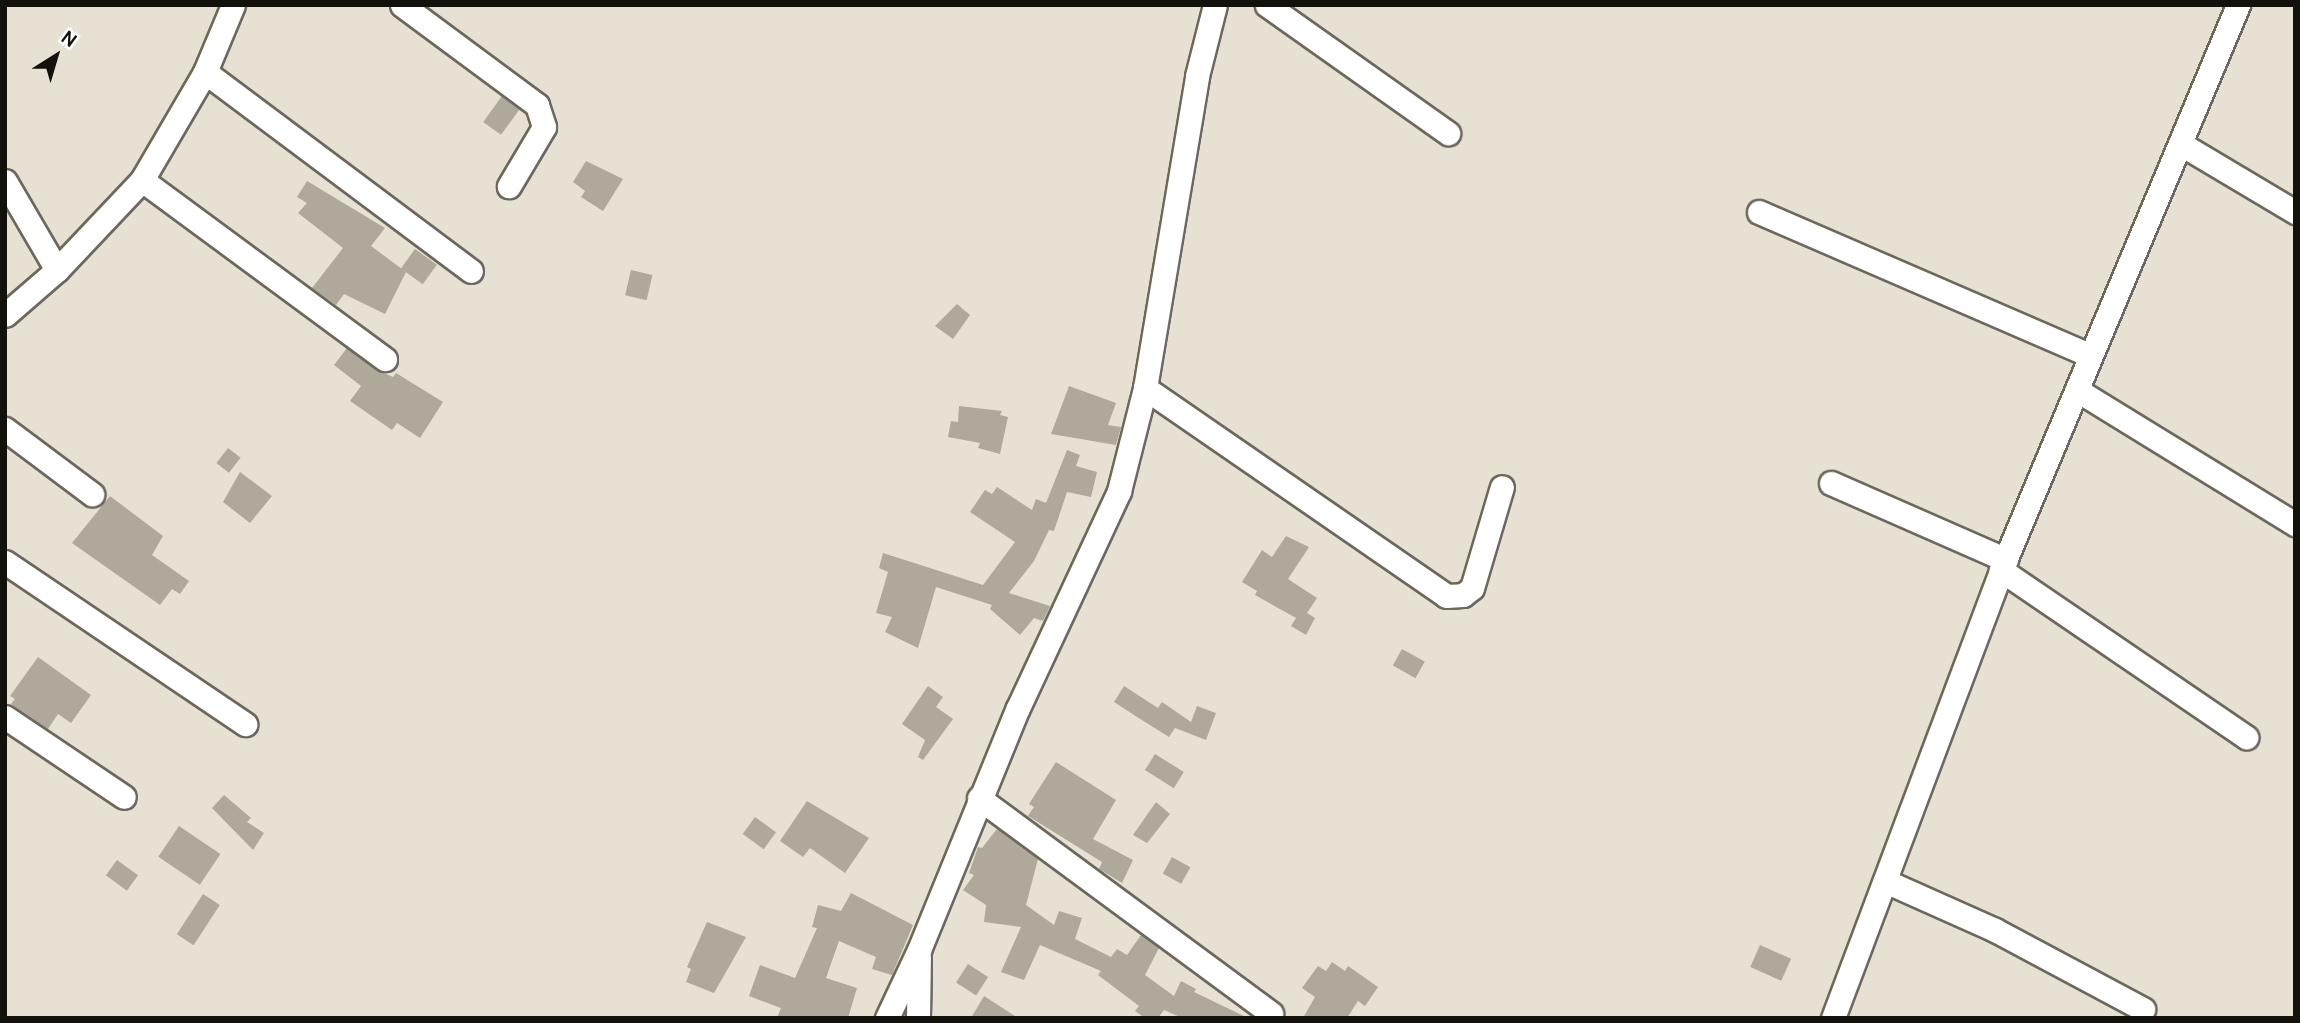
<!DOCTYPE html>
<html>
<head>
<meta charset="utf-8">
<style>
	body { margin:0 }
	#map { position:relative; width:2300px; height:1023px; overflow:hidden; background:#e7e1d3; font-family:Cabin,sans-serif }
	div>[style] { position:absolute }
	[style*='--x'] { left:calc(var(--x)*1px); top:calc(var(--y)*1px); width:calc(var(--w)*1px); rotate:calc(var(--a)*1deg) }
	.building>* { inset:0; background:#afa99b; transform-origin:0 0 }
	.roads { filter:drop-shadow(2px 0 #6d685b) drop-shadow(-2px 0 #6d685b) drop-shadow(0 2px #6d685b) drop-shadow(0 -2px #6d685b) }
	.minor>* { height:23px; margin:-11.5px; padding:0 11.5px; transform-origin:11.5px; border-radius:11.5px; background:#fff }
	span { translate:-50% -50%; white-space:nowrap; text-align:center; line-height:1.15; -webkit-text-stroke:7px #fff; paint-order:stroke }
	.frame { position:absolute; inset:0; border:7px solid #13110c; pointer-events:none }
	.north { position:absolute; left:21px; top:21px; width:70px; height:70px; -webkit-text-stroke:5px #fff; paint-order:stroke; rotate:37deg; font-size:19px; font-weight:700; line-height:28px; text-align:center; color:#13110c }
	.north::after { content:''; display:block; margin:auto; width:24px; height:32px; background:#13110c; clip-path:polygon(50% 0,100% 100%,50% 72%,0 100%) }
</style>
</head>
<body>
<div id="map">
	<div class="building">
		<i style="left:502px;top:96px;width:22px;height:32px;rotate:36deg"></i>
		<i style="clip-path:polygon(586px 161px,623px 179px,603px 211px,581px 197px,585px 191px,573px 182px)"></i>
		<i style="clip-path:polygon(307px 181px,385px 228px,371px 246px,406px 272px,385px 314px,344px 294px,336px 305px,312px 288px,343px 248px,298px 213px,307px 203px,297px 197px)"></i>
		<i style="left:415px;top:249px;width:27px;height:24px;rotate:36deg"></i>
		<i style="left:631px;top:270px;width:22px;height:26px;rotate:13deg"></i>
		<i style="clip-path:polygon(957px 304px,970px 315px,953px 339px,935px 326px)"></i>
		<i style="clip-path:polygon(347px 348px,377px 370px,393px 377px,396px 373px,443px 402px,420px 438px,397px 423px,392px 430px,350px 401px,361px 386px,334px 365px)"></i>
		<i style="clip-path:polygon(1069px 386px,1116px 403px,1108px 425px,1121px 427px,1116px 445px,1051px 434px)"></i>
		<i style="clip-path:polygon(959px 406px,1002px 411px,1000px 415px,1008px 417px,1000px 454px,978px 448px,980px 443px,948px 437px,951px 421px,958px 422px)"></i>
		<i style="left:228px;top:448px;width:16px;height:19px;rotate:38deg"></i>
		<i style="clip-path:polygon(1067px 450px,1080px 455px,1076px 466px,1097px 472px,1091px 497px,1067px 492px,1054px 531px,1049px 530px,1034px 561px,1009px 593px,1050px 606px,1043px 621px,1034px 618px,1020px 635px,990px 609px,992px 605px,936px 587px,918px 648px,885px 632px,892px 617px,876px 613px,888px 572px,879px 568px,883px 553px,983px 585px,1015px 542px,970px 512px,985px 490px,992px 494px,997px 487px,1032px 510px,1036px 499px,1046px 503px)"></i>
		<i style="clip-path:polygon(240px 472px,272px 496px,250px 523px,223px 502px)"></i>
		<i style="clip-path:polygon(110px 496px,163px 536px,152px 555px,189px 581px,180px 594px,172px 589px,160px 605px,72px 543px)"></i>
		<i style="clip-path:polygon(1286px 536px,1309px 547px,1288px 579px,1317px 598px,1307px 613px,1315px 618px,1306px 635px,1291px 626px,1296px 618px,1255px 595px,1257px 591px,1242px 582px,1262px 550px,1272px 557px)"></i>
		<i style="left:1402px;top:649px;width:26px;height:19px;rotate:29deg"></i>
		<i style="clip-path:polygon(38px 657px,91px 695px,71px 723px,58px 714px,48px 729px,11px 704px,15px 699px,10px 696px)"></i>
		<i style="clip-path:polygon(928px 686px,943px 697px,936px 707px,953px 719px,923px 760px,918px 757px,925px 740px,902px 724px)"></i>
		<i style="clip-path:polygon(1124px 686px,1158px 708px,1162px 702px,1191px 722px,1197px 706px,1216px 713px,1206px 740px,1175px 728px,1169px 737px,1134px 715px,1114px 702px)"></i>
		<i style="left:1155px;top:754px;width:34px;height:19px;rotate:32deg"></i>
		<i style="clip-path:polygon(1056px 762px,1116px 800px,1093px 839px,1133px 860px,1122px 883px,1099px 869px,1102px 862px,1028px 816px,1034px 807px,1029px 804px)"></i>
		<i style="clip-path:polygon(224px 795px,251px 818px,247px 822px,264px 833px,253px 850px,212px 808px)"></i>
		<i style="clip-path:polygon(807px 801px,869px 838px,845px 873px,810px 848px,803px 857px,780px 841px)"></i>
		<i style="clip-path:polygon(1156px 802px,1170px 814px,1147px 843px,1133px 835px)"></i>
		<i style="left:755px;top:817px;width:26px;height:21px;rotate:36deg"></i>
		<i style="left:179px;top:826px;width:50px;height:37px;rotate:34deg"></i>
		<i style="clip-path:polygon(997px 829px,1038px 859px,1026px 905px,1054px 925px,1059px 911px,1082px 918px,1075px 939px,1111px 957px,1117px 949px,1127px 955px,1141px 935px,1159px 948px,1145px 975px,1174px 996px,1181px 981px,1196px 989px,1194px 992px,1248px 1018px,1182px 1018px,1164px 1010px,1158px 1018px,1145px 1018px,1135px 1011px,1139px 1006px,1098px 975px,1101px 971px,1040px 945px,1024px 980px,1001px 972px,1021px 927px,984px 922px,986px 905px,963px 890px,974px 875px,969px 873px,978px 847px,982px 848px)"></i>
		<i style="left:1172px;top:857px;width:21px;height:19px;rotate:29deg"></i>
		<i style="left:117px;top:860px;width:26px;height:19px;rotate:36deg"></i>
		<i style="clip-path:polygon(851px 893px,913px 925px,892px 975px,872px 969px,876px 957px,839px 941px,826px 978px,857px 988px,848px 1018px,777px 1018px,781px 1008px,749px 996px,760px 965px,795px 978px,817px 928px,812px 927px,818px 905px,841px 911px)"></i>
		<i style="left:203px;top:894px;width:20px;height:48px;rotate:33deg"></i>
		<i style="clip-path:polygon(707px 922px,746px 937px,714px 993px,686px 982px,691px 969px,687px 967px)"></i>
		<i style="left:1760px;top:945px;width:34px;height:24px;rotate:24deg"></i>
		<i style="clip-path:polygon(1332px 962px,1345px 971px,1348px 966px,1378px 987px,1365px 1006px,1358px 1001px,1347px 1018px,1303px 1018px,1315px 997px,1302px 988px,1318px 966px,1326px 971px)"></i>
		<i style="left:968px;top:964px;width:24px;height:22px;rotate:33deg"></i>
		<i style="clip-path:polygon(984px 996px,1018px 1018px,971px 1018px)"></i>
	</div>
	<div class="roads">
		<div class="minor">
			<i style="--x:402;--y:5;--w:168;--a:36.5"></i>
			<i style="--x:537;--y:105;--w:23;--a:72"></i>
			<i style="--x:544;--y:127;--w:69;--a:120.7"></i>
			<i style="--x:1267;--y:5;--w:222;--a:35.3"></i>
			<i style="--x:205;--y:72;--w:332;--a:36.8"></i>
			<i style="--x:2181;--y:144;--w:133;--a:30.8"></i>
			<i style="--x:142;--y:180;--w:302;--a:36.4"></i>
			<i style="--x:5;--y:181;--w:103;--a:59.7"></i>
			<i style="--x:1759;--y:212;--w:361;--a:23.4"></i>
			<i style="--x:5;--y:315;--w:69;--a:-40.9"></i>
			<i style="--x:57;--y:270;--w:124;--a:-46.6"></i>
			<i style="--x:142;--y:180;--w:125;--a:-59.7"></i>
			<i style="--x:205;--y:72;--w:73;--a:-67.3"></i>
			<i style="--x:1145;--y:388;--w:366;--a:34.6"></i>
			<i style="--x:1446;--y:596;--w:17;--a:-3"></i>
			<i style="--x:1463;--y:595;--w:11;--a:-38"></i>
			<i style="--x:1472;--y:588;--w:105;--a:-73.5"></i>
			<i style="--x:2077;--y:390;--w:256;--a:31.6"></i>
			<i style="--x:5;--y:429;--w:109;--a:36.8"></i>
			<i style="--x:1831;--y:483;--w:191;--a:23.7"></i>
			<i style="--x:5;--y:562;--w:290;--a:34"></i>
			<i style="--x:2001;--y:570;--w:297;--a:34.3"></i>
			<i style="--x:5;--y:717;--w:143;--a:33.9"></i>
			<i style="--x:979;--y:798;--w:363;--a:36.4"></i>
			<i style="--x:1885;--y:881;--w:120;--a:24"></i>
			<i style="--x:1995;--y:930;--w:168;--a:28.1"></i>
			<i style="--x:887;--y:1018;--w:75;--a:-64.8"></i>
			<i style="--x:919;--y:950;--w:261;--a:-67.8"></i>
			<i style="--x:1018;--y:708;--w:239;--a:-65"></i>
			<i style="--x:1119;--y:491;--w:106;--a:-75.8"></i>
			<i style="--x:1145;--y:388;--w:316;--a:-80.5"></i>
			<i style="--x:1197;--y:76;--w:73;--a:-75.8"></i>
			<i style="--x:918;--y:1018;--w:61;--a:-89.1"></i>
			<i style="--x:1833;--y:1018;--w:478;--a:-69.4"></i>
			<i style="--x:2001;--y:570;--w:613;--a:-67.24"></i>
		</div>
	</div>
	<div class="frame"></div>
	<div class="north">N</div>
</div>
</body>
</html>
